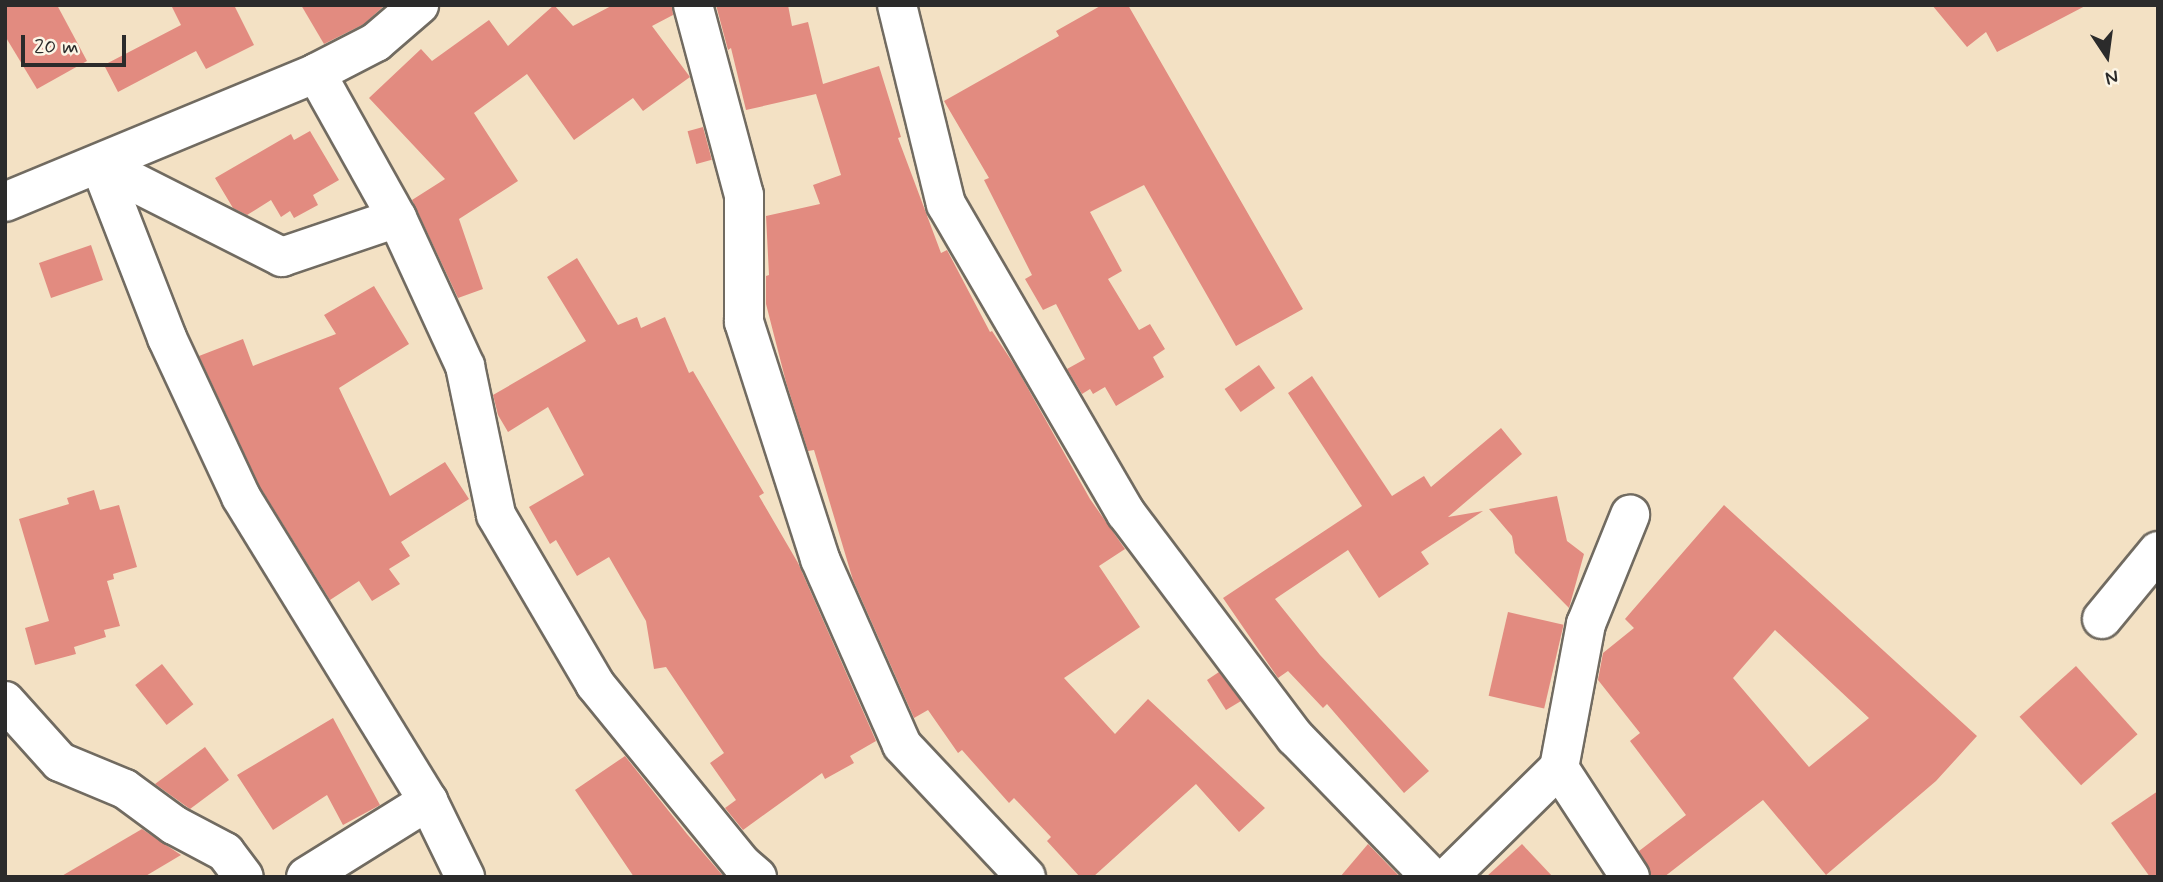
<!DOCTYPE html>
<html>
<head>
<meta charset="utf-8">
<style>
	body { margin:0 }
	#map { position:relative; width:2163px; height:882px; overflow:hidden; background:#f3e1c4; font-family:Mynerve,sans-serif }
	div>[style] { position:absolute }
	[style*='--x'] { left:calc(var(--x)*1px); top:calc(var(--y)*1px); width:calc(var(--w)*1px); rotate:calc(var(--a)*1deg) }
	.building>* { inset:0; background:#e28b80; transform-origin:0 0 }
	.roads { filter:drop-shadow(2px 0 #716b61) drop-shadow(-2px 0 #716b61) drop-shadow(0 2px #716b61) drop-shadow(0 -2px #716b61) }
	.minor>* { height:38px; margin:-19px; padding:0 19px; transform-origin:19px; border-radius:19px; background:#fff }
	span { translate:-50% -50%; white-space:nowrap; text-align:center; line-height:1.15; -webkit-text-stroke:5px #fcf5e5; paint-order:stroke }
	.frame { position:absolute; inset:0; border:7px solid #2b2b2b; pointer-events:none }
	.north { position:absolute; left:2072px; top:21px; width:70px; height:70px; -webkit-text-stroke:5px #fcf5e5; paint-order:stroke; rotate:167deg; font-size:19px; font-weight:700; line-height:28px; text-align:center; color:#2b2b2b }
	.north::after { content:''; display:block; margin:auto; width:24px; height:32px; background:#2b2b2b; clip-path:polygon(50% 0,100% 100%,50% 72%,0 100%) }
	.scale { position:absolute; left:21px; top:35px; width:105px; height:32px; box-sizing:border-box; border:4px solid #2b2b2b; border-top:0; padding-left:9px; font-size:21px; line-height:24px; white-space:nowrap; color:#2b2b2b; -webkit-text-stroke:5px #fcf5e5; paint-order:stroke }
</style>
</head>
<body>
<div id="map">
	<div class="building">
		<i style="clip-path:polygon(5px 5px,57px 5px,87px 61px,37px 89px,5px 36px)"></i>
		<i style="clip-path:polygon(171px 5px,234px 5px,254px 45px,206px 69px,196px 51px,118px 92px,104px 65px,181px 25px)"></i>
		<i style="clip-path:polygon(301px 5px,385px 5px,364px 24px,324px 44px)"></i>
		<i style="clip-path:polygon(554px 5px,573px 26px,613px 5px,672px 5px,673px 15px,652px 26px,690px 77px,643px 111px,633px 98px,574px 140px,527px 74px,474px 113px,518px 181px,459px 219px,483px 289px,458px 298px,412px 200px,445px 179px,369px 98px,421px 49px,432px 61px,489px 20px,508px 46px)"></i>
		<i style="clip-path:polygon(716px 5px,788px 5px,792px 26px,808px 22px,823px 84px,879px 66px,901px 137px,898px 138px,941px 253px,947px 250px,990px 332px,992px 331px,1017px 369px,1090px 499px,1125px 549px,1099px 566px,1140px 627px,1064px 678px,1115px 734px,1148px 699px,1265px 808px,1239px 832px,1196px 784px,1093px 877px,1080px 877px,1047px 841px,1051px 837px,1014px 798px,1009px 803px,962px 750px,958px 753px,928px 710px,914px 718px,853px 580px,814px 450px,808px 451px,786px 382px,766px 304px,766px 276px,769px 275px,766px 216px,820px 204px,813px 185px,841px 175px,816px 94px,746px 110px,731px 48px,728px 50px)"></i>
		<i style="clip-path:polygon(1102px 5px,1128px 5px,1303px 309px,1236px 346px,1144px 185px,1090px 212px,1122px 271px,1108px 279px,1139px 330px,1150px 324px,1165px 349px,1153px 357px,1164px 377px,1116px 406px,1105px 387px,1093px 394px,1090px 389px,1082px 394px,1067px 369px,1085px 359px,1056px 304px,1043px 310px,1025px 279px,1032px 275px,984px 180px,989px 178px,944px 101px,1059px 36px,1056px 31px)"></i>
		<i style="clip-path:polygon(1932px 5px,2087px 5px,1997px 52px,1986px 32px,1967px 47px)"></i>
		<i style="left:703px;top:127px;width:34px;height:16px;rotate:75deg"></i>
		<i style="clip-path:polygon(310px 131px,339px 180px,313px 195px,318px 205px,294px 218px,290px 211px,281px 217px,271px 200px,247px 215px,233px 208px,215px 178px,291px 134px,294px 140px)"></i>
		<i style="left:91px;top:245px;width:37px;height:55px;rotate:71deg"></i>
		<i style="clip-path:polygon(577px 258px,618px 325px,637px 317px,641px 328px,665px 317px,689px 373px,693px 371px,764px 493px,759px 496px,798px 563px,876px 741px,850px 756px,854px 763px,825px 779px,822px 773px,743px 830px,725px 808px,736px 800px,710px 763px,724px 753px,666px 667px,654px 669px,646px 621px,609px 557px,577px 576px,556px 540px,550px 544px,529px 507px,584px 475px,548px 407px,508px 432px,498px 415px,493px 395px,586px 341px,547px 277px)"></i>
		<i style="clip-path:polygon(374px 286px,409px 344px,339px 388px,390px 496px,445px 462px,469px 499px,401px 542px,410px 556px,389px 569px,400px 584px,372px 601px,359px 581px,330px 600px,260px 487px,199px 356px,243px 339px,253px 366px,336px 334px,324px 315px)"></i>
		<i style="left:1259px;top:365px;width:28px;height:42px;rotate:55deg"></i>
		<i style="clip-path:polygon(1312px 376px,1392px 496px,1424px 476px,1431px 487px,1501px 428px,1522px 454px,1448px 517px,1483px 511px,1421px 552px,1429px 564px,1379px 598px,1348px 550px,1275px 599px,1320px 655px,1429px 771px,1404px 793px,1327px 704px,1323px 708px,1288px 671px,1278px 678px,1223px 598px,1362px 506px,1288px 393px)"></i>
		<i style="clip-path:polygon(94px 490px,100px 510px,119px 505px,137px 567px,113px 574px,114px 579px,107px 581px,120px 626px,104px 630px,106px 637px,74px 647px,76px 654px,35px 665px,25px 628px,49px 621px,19px 519px,69px 504px,67px 498px)"></i>
		<i style="clip-path:polygon(1557px 496px,1567px 541px,1584px 554px,1569px 608px,1515px 553px,1512px 536px,1489px 509px)"></i>
		<i style="clip-path:polygon(evenodd,1724px 505px,1977px 736px,1936px 781px,1826px 875px,1763px 800px,1664px 877px,1652px 877px,1639px 851px,1686px 815px,1630px 741px,1640px 733px,1598px 680px,1603px 653px,1634px 628px,1625px 619px,1724px 505px,1775px 630px,1869px 718px,1809px 767px,1733px 678px,1775px 630px)"></i>
		<i style="left:1508px;top:612px;width:57px;height:86px;rotate:13deg"></i>
		<i style="left:162px;top:664px;width:51px;height:34px;rotate:52deg"></i>
		<i style="left:2076px;top:666px;width:92px;height:76px;rotate:48deg"></i>
		<i style="clip-path:polygon(1219px 672px,1241px 701px,1226px 710px,1207px 680px)"></i>
		<i style="clip-path:polygon(333px 718px,380px 805px,343px 825px,327px 795px,273px 830px,237px 775px)"></i>
		<i style="clip-path:polygon(205px 747px,229px 780px,190px 809px,155px 784px)"></i>
		<i style="clip-path:polygon(625px 756px,687px 834px,724px 877px,634px 877px,575px 790px)"></i>
		<i style="clip-path:polygon(2158px 791px,2158px 877px,2150px 877px,2111px 823px)"></i>
		<i style="clip-path:polygon(142px 829px,181px 855px,144px 877px,60px 877px)"></i>
		<i style="clip-path:polygon(1368px 844px,1400px 877px,1340px 877px)"></i>
		<i style="clip-path:polygon(1522px 844px,1553px 877px,1486px 877px)"></i>
	</div>
	<div class="roads">
		<div class="minor">
			<i style="--x:693;--y:5;--w:197;--a:75"></i>
			<i style="--x:744;--y:195;--w:127;--a:90"></i>
			<i style="--x:744;--y:322;--w:249;--a:72.2"></i>
			<i style="--x:820;--y:559;--w:203;--a:66.2"></i>
			<i style="--x:902;--y:745;--w:181;--a:46.8"></i>
			<i style="--x:897;--y:5;--w:205;--a:76.2"></i>
			<i style="--x:946;--y:204;--w:358;--a:59.8"></i>
			<i style="--x:1126;--y:513;--w:281;--a:53"></i>
			<i style="--x:1295;--y:737;--w:195;--a:45.8"></i>
			<i style="--x:316;--y:73;--w:166;--a:60.8"></i>
			<i style="--x:397;--y:218;--w:163;--a:65.3"></i>
			<i style="--x:465;--y:366;--w:152;--a:78.2"></i>
			<i style="--x:496;--y:515;--w:196;--a:59.6"></i>
			<i style="--x:595;--y:684;--w:232;--a:50.8"></i>
			<i style="--x:742;--y:864;--w:20;--a:41"></i>
			<i style="--x:100;--y:165;--w:186;--a:68.8"></i>
			<i style="--x:167;--y:338;--w:175;--a:65"></i>
			<i style="--x:241;--y:497;--w:357;--a:58.4"></i>
			<i style="--x:428;--y:801;--w:85;--a:64"></i>
			<i style="--x:100;--y:165;--w:204;--a:26.8"></i>
			<i style="--x:282;--y:257;--w:121;--a:-18.7"></i>
			<i style="--x:5;--y:202;--w:337;--a:-22.5"></i>
			<i style="--x:316;--y:73;--w:68;--a:-27.3"></i>
			<i style="--x:376;--y:42;--w:57;--a:-40.7"></i>
			<i style="--x:2102;--y:619;--w:88;--a:-50.5"></i>
			<i style="--x:5;--y:701;--w:82;--a:48"></i>
			<i style="--x:60;--y:762;--w:70;--a:22.6"></i>
			<i style="--x:125;--y:789;--w:61;--a:36.3"></i>
			<i style="--x:174;--y:825;--w:58;--a:27.9"></i>
			<i style="--x:225;--y:852;--w:31;--a:53"></i>
			<i style="--x:1559;--y:768;--w:130;--a:56.9"></i>
			<i style="--x:306;--y:877;--w:144;--a:-31.9"></i>
			<i style="--x:1448;--y:877;--w:156;--a:-44.5"></i>
			<i style="--x:1559;--y:768;--w:147;--a:-79.4"></i>
			<i style="--x:1586;--y:624;--w:118;--a:-68"></i>
		</div>
	</div>
	<div class="frame"></div>
	<div class="north">N</div>
	<div class="scale">20 m</div>
</div>
</body>
</html>
